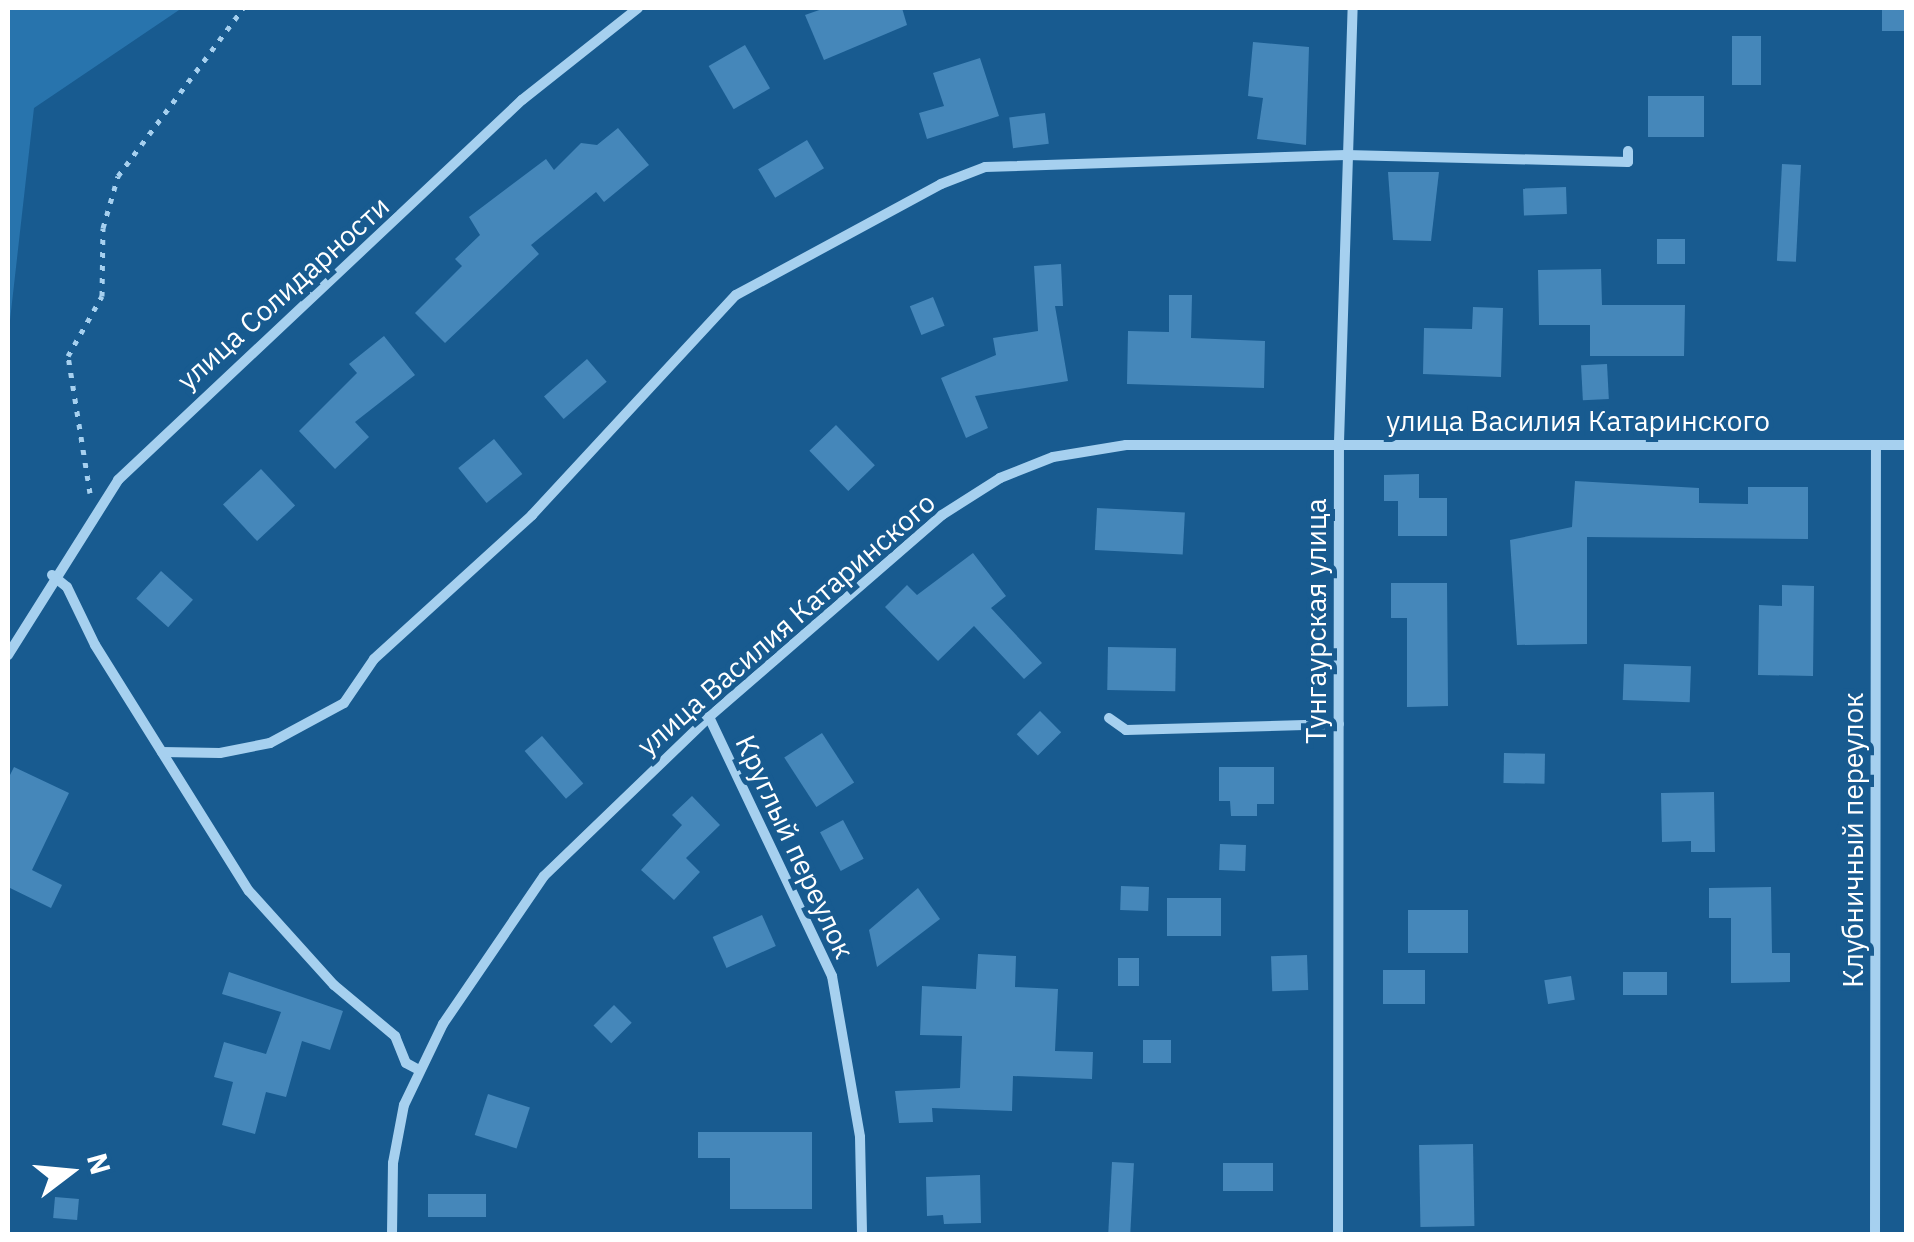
<!DOCTYPE html>
<html>
<head>
<meta charset="utf-8">
<style>
	body { margin:0 }
	#map { position:relative; width:1914px; height:1242px; overflow:hidden; background:#185b90; font-family:"IBM Plex Sans",sans-serif }
	div>[style] { position:absolute }
	[style*='--x'] { left:calc(var(--x)*1px); top:calc(var(--y)*1px); width:calc(var(--w)*1px); rotate:calc(var(--a)*1deg) }
	.green>* { inset:0; background:#2874ad }
	.building>* { inset:0; background:#4587ba; transform-origin:0 0 }
	.path>* { height:5px; margin-top:-2.5px; transform-origin:0; background:repeating-linear-gradient(90deg,#a6d0ef 0 5px,transparent 0 13px) }
	.street>* { height:10px; margin:-5px; padding:0 5px; transform-origin:5px; border-radius:5px; background:#a6d0ef }
	span { translate:-50% -50%; white-space:nowrap; text-align:center; line-height:1.15; -webkit-text-stroke:10px #185b90; paint-order:stroke }
	.street-label { font-size:28px; color:#fff }
	.frame { position:absolute; inset:0; border:10px solid #fff; pointer-events:none }
	.north { position:absolute; left:20px; top:1122px; width:100px; height:100px; -webkit-text-stroke:8px #185b90; paint-order:stroke; rotate:74deg; font-size:28px; font-weight:700; line-height:40px; text-align:center; color:#fff }
	.north::after { content:''; display:block; margin:auto; width:35px; height:45px; background:#fff; clip-path:polygon(50% 0,100% 100%,50% 72%,0 100%) }
</style>
</head>
<body>
<div id="map">
	<div class="green">
		<i style="clip-path:polygon(8px 8px,182px 8px,34px 108px,8px 338px)"></i>
	</div>
	<div class="building">
		<i style="clip-path:polygon(825px 8px,902px 8px,907px 25px,824px 60px,805px 15px)"></i>
		<i style="left:1882px;top:8px;width:24px;height:23px"></i>
		<i style="left:1732px;top:36px;width:29px;height:49px"></i>
		<i style="clip-path:polygon(1253px 42px,1309px 47px,1306px 145px,1257px 139px,1263px 98px,1248px 96px)"></i>
		<i style="left:745px;top:45px;width:50px;height:42px;rotate:60deg"></i>
		<i style="clip-path:polygon(980px 58px,999px 116px,927px 139px,919px 113px,944px 106px,933px 73px)"></i>
		<i style="left:1648px;top:96px;width:56px;height:41px"></i>
		<i style="left:1045px;top:113px;width:31px;height:36px;rotate:83deg"></i>
		<i style="clip-path:polygon(618px 128px,649px 165px,604px 202px,596px 192px,531px 245px,539px 254px,445px 343px,415px 313px,462px 266px,455px 259px,480px 235px,469px 217px,546px 159px,554px 170px,581px 143px,597px 145px)"></i>
		<i style="left:807px;top:140px;width:33px;height:57px;rotate:59deg"></i>
		<i style="left:1782px;top:164px;width:19px;height:97px;rotate:3deg"></i>
		<i style="clip-path:polygon(1388px 172px,1439px 172px,1431px 241px,1393px 240px)"></i>
		<i style="left:1566px;top:187px;width:27px;height:43px;rotate:88deg"></i>
		<i style="left:1657px;top:239px;width:28px;height:25px"></i>
		<i style="clip-path:polygon(1061px 264px,1063px 306px,1055px 306px,1068px 381px,975px 396px,988px 428px,966px 438px,941px 378px,996px 355px,993px 338px,1038px 331px,1034px 266px)"></i>
		<i style="clip-path:polygon(1601px 269px,1602px 305px,1685px 305px,1684px 356px,1590px 356px,1590px 325px,1539px 325px,1538px 270px)"></i>
		<i style="clip-path:polygon(1169px 295px,1192px 295px,1191px 338px,1265px 341px,1264px 388px,1127px 384px,1128px 331px,1169px 332px)"></i>
		<i style="left:933px;top:297px;width:31px;height:25px;rotate:68deg"></i>
		<i style="clip-path:polygon(1473px 307px,1503px 308px,1501px 377px,1423px 374px,1424px 328px,1472px 329px)"></i>
		<i style="clip-path:polygon(384px 336px,415px 375px,355px 422px,369px 437px,335px 469px,299px 431px,357px 373px,349px 364px)"></i>
		<i style="left:587px;top:359px;width:30px;height:57px;rotate:49deg"></i>
		<i style="left:1607px;top:364px;width:35px;height:26px;rotate:87deg"></i>
		<i style="left:836px;top:425px;width:56px;height:37px;rotate:46deg"></i>
		<i style="left:494px;top:439px;width:45px;height:46px;rotate:51deg"></i>
		<i style="left:261px;top:469px;width:50px;height:52px;rotate:47deg"></i>
		<i style="clip-path:polygon(1419px 474px,1419px 498px,1447px 498px,1447px 536px,1398px 536px,1398px 501px,1384px 501px,1384px 475px)"></i>
		<i style="clip-path:polygon(1575px 481px,1699px 488px,1699px 503px,1748px 504px,1748px 487px,1808px 487px,1808px 539px,1587px 537px,1587px 644px,1517px 645px,1510px 540px,1572px 527px)"></i>
		<i style="left:1097px;top:508px;width:88px;height:42px;rotate:3deg"></i>
		<i style="clip-path:polygon(973px 553px,1006px 596px,991px 608px,1042px 663px,1024px 679px,974px 626px,938px 661px,885px 607px,907px 585px,917px 595px)"></i>
		<i style="left:161px;top:571px;width:43px;height:37px;rotate:42deg"></i>
		<i style="clip-path:polygon(1391px 583px,1447px 583px,1448px 706px,1407px 707px,1407px 618px,1391px 618px)"></i>
		<i style="clip-path:polygon(1782px 585px,1814px 586px,1813px 676px,1758px 675px,1759px 605px,1782px 606px)"></i>
		<i style="left:1108px;top:647px;width:68px;height:43px;rotate:1deg"></i>
		<i style="left:1624px;top:664px;width:67px;height:36px;rotate:2deg"></i>
		<i style="left:1040px;top:711px;width:30px;height:33px;rotate:45deg"></i>
		<i style="left:822px;top:733px;width:59px;height:45px;rotate:57deg"></i>
		<i style="left:542px;top:736px;width:63px;height:23px;rotate:49deg"></i>
		<i style="left:1504px;top:753px;width:41px;height:30px;rotate:1deg"></i>
		<i style="clip-path:polygon(14px 767px,69px 793px,32px 870px,62px 885px,51px 908px,8px 887px,8px 779px)"></i>
		<i style="clip-path:polygon(1219px 767px,1274px 767px,1274px 804px,1257px 804px,1257px 816px,1231px 816px,1230px 801px,1219px 801px)"></i>
		<i style="clip-path:polygon(1714px 792px,1715px 852px,1691px 852px,1691px 841px,1662px 842px,1661px 793px)"></i>
		<i style="clip-path:polygon(692px 796px,720px 825px,686px 858px,700px 872px,674px 900px,641px 870px,682px 825px,672px 815px)"></i>
		<i style="left:843px;top:820px;width:44px;height:26px;rotate:62deg"></i>
		<i style="left:1220px;top:844px;width:26px;height:26px;rotate:2deg"></i>
		<i style="left:1121px;top:886px;width:28px;height:24px;rotate:2deg"></i>
		<i style="clip-path:polygon(1771px 887px,1772px 953px,1790px 953px,1790px 982px,1731px 983px,1731px 918px,1709px 918px,1709px 888px)"></i>
		<i style="clip-path:polygon(918px 888px,940px 919px,877px 967px,869px 930px)"></i>
		<i style="left:1167px;top:898px;width:54px;height:38px"></i>
		<i style="left:1468px;top:910px;width:43px;height:60px;rotate:90deg"></i>
		<i style="left:762px;top:915px;width:34px;height:54px;rotate:66deg"></i>
		<i style="clip-path:polygon(978px 954px,1016px 956px,1015px 987px,1058px 989px,1055px 1051px,1093px 1052px,1092px 1079px,1013px 1076px,1012px 1111px,932px 1108px,933px 1122px,899px 1123px,895px 1091px,960px 1088px,962px 1036px,920px 1035px,922px 986px,976px 989px)"></i>
		<i style="left:1307px;top:955px;width:35px;height:36px;rotate:88deg"></i>
		<i style="left:1118px;top:958px;width:21px;height:28px"></i>
		<i style="left:1383px;top:970px;width:42px;height:34px"></i>
		<i style="clip-path:polygon(229px 972px,343px 1011px,330px 1050px,302px 1041px,286px 1097px,266px 1092px,255px 1134px,222px 1125px,233px 1082px,214px 1077px,224px 1042px,266px 1054px,281px 1012px,222px 994px)"></i>
		<i style="left:1623px;top:972px;width:44px;height:23px"></i>
		<i style="left:1571px;top:976px;width:24px;height:27px;rotate:81deg"></i>
		<i style="left:614px;top:1005px;width:25px;height:29px;rotate:45deg"></i>
		<i style="left:1143px;top:1040px;width:28px;height:23px"></i>
		<i style="left:488px;top:1094px;width:44px;height:43px;rotate:18deg"></i>
		<i style="clip-path:polygon(698px 1132px,812px 1132px,812px 1209px,730px 1209px,730px 1158px,698px 1158px)"></i>
		<i style="left:1473px;top:1144px;width:82px;height:54px;rotate:89deg"></i>
		<i style="left:1112px;top:1162px;width:22px;height:72px;rotate:3deg"></i>
		<i style="left:1273px;top:1163px;width:28px;height:50px;rotate:90deg"></i>
		<i style="clip-path:polygon(980px 1175px,981px 1223px,944px 1224px,943px 1215px,927px 1216px,926px 1177px)"></i>
		<i style="left:486px;top:1194px;width:23px;height:58px;rotate:90deg"></i>
		<i style="left:55px;top:1197px;width:24px;height:21px;rotate:5deg"></i>
	</div>
	<div class="path">
		<i style="--x:90;--y:493;--w:139;--a:-99.1"></i>
		<i style="--x:68;--y:356;--w:69;--a:-60.5"></i>
		<i style="--x:102;--y:296;--w:68;--a:-89.2"></i>
		<i style="--x:103;--y:228;--w:54;--a:-73.9"></i>
		<i style="--x:118;--y:176;--w:209;--a:-53.3"></i>
	</div>
	<div class="street">
		<i style="--x:52;--y:575;--w:19;--a:39"></i>
		<i style="--x:67;--y:587;--w:64;--a:64.2"></i>
		<i style="--x:95;--y:645;--w:290;--a:58"></i>
		<i style="--x:249;--y:891;--w:127;--a:47.9"></i>
		<i style="--x:334;--y:985;--w:80;--a:39.9"></i>
		<i style="--x:395;--y:1036;--w:29;--a:68"></i>
		<i style="--x:406;--y:1063;--w:15;--a:28"></i>
		<i style="--x:8;--y:655;--w:207;--a:-57.8"></i>
		<i style="--x:118;--y:480;--w:555;--a:-43.25"></i>
		<i style="--x:522;--y:100;--w:148;--a:-38.4"></i>
		<i style="--x:709;--y:717;--w:287;--a:64.6"></i>
		<i style="--x:832;--y:976;--w:163;--a:80.1"></i>
		<i style="--x:860;--y:1137;--w:97;--a:88.8"></i>
		<i style="--x:1109;--y:718;--w:21;--a:35"></i>
		<i style="--x:1126;--y:730;--w:213;--a:-1.6"></i>
		<i style="--x:162;--y:752;--w:58;--a:1"></i>
		<i style="--x:220;--y:753;--w:51;--a:-11.3"></i>
		<i style="--x:270;--y:743;--w:84;--a:-28.4"></i>
		<i style="--x:344;--y:703;--w:53;--a:-55.7"></i>
		<i style="--x:374;--y:659;--w:214;--a:-42.3"></i>
		<i style="--x:532;--y:515;--w:300;--a:-47.2"></i>
		<i style="--x:736;--y:295;--w:233;--a:-28.4"></i>
		<i style="--x:941;--y:184;--w:47;--a:-21.1"></i>
		<i style="--x:985;--y:167;--w:361;--a:-1.9"></i>
		<i style="--x:1346;--y:155;--w:282;--a:1.4"></i>
		<i style="--x:1628;--y:162;--w:11;--a:-90"></i>
		<i style="--x:392;--y:1234;--w:71;--a:-89.2"></i>
		<i style="--x:393;--y:1163;--w:59;--a:-79.3"></i>
		<i style="--x:404;--y:1105;--w:90;--a:-64.3"></i>
		<i style="--x:443;--y:1024;--w:179;--a:-55.7"></i>
		<i style="--x:544;--y:876;--w:229;--a:-43.9"></i>
		<i style="--x:709;--y:717;--w:308;--a:-40.9"></i>
		<i style="--x:942;--y:515;--w:69;--a:-32.5"></i>
		<i style="--x:1000;--y:478;--w:57;--a:-21.6"></i>
		<i style="--x:1053;--y:457;--w:74;--a:-9.3"></i>
		<i style="--x:1126;--y:445;--w:780;--a:0"></i>
		<i style="--x:1338;--y:1234;--w:792;--a:-89.93"></i>
		<i style="--x:1339;--y:442;--w:434;--a:-88.2"></i>
		<i style="--x:1875;--y:1234;--w:789;--a:-89.93"></i>
	</div>
	<div class="street-label">
		<span style="left:283px;top:293px;rotate:-42deg">улица Солидарности</span>
		<span style="left:1578px;top:421px">улица Василия Катаринского</span>
		<span style="left:1316px;top:621px;rotate:-90deg">Тунгаурская улица</span>
		<span style="left:786px;top:624px;rotate:-41deg">улица Василия Катаринского</span>
		<span style="left:1853px;top:840px;rotate:-90deg">Клубничный переулок</span>
		<span style="left:795px;top:847px;rotate:65deg">Круглый переулок</span>
	</div>
	<div class="frame"></div>
	<div class="north">N</div>
</div>
</body>
</html>
